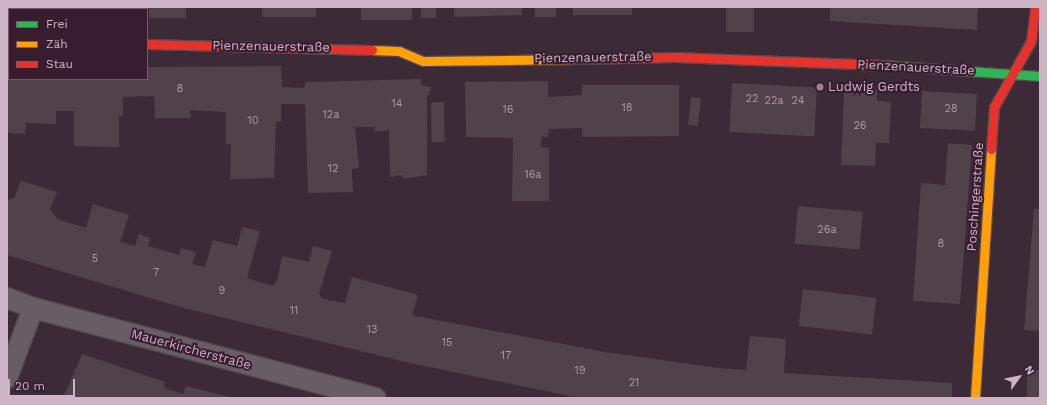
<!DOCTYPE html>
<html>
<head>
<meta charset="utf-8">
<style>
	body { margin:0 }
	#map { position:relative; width:1047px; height:405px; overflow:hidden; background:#3c2a36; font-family:"Work Sans",sans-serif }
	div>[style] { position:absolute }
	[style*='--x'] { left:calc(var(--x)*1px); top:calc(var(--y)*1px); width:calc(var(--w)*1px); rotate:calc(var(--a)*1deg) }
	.building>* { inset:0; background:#51414b; transform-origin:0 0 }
	.roads { filter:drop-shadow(1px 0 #554750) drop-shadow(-1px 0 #554750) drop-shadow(0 1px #554750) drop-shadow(0 -1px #554750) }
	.street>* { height:20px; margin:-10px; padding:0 10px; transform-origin:10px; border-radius:10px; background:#695c64 }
	.fast>* { height:9px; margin:-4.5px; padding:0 4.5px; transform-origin:4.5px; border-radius:4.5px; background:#30b455 }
	.slow>* { height:9px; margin:-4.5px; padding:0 4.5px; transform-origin:4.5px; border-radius:4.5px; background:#ff9f0a }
	.jam>* { height:9px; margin:-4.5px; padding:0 4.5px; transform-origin:4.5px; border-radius:4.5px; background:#e5322d }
	.dots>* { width:11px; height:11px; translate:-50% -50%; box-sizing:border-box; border:2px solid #381d2f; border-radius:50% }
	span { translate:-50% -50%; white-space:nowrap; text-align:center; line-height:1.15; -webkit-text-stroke:4px #381d2f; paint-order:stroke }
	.number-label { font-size:11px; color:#ae98a6 }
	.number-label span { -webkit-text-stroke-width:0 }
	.street-label { font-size:13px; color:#cdb5c5 }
	.poi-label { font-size:13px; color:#cdb5c5 }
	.left { translate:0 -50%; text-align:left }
	.frame { position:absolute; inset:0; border:8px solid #cdb5c5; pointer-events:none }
	.legend { position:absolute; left:8px; top:8px; width:140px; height:72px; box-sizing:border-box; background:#381d2f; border:1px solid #745a6b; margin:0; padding:5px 7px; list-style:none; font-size:12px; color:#cdb5c5 }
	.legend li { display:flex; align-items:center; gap:8px; height:20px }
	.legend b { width:20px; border:1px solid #745a6b }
	.north { position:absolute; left:999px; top:357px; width:40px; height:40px; -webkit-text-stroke:3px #381d2f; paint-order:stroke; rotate:57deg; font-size:11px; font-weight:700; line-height:16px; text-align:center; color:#cdb5c5 }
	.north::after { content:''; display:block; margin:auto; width:14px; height:18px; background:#cdb5c5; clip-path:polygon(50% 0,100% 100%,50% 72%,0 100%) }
	.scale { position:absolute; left:8px; top:379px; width:67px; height:18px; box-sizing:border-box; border:2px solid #cdb5c5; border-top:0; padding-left:5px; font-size:12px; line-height:14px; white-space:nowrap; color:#cdb5c5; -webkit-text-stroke:3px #381d2f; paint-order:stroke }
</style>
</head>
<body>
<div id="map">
	<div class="building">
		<i style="left:149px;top:7px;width:37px;height:11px"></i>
		<i style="left:262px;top:7px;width:54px;height:10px"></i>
		<i style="left:361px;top:7px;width:51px;height:13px"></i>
		<i style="left:421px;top:7px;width:15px;height:11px"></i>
		<i style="clip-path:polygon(454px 7px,522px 7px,522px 15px,454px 17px)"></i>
		<i style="left:535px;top:7px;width:21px;height:10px"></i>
		<i style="left:573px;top:7px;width:59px;height:8px"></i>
		<i style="left:726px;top:7px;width:28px;height:25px"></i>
		<i style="clip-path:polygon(830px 7px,978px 7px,977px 30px,830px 21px)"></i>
		<i style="clip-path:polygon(7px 62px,9px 79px,147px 79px,147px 67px,281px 66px,282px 87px,304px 88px,306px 82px,421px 79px,421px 85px,431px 87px,430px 94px,427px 95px,427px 175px,411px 178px,403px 178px,401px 175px,390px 177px,389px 130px,375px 132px,374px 127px,355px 127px,359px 168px,352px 169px,353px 192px,308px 193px,305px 104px,281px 104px,281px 121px,276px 122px,274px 178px,230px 179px,231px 144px,226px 144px,226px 112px,190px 110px,191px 118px,155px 118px,154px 96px,123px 97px,123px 116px,119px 116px,119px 147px,74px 146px,74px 111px,56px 111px,56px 124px,26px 123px,25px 134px,7px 133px)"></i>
		<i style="clip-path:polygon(548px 81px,548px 97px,582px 95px,582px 85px,679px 85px,679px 136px,582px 137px,582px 128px,549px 129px,548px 137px,541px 137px,541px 147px,549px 148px,549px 201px,512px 201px,513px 138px,466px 137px,465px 82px)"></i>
		<i style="left:732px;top:83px;width:85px;height:49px;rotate:3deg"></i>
		<i style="clip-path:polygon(844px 90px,877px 90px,877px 101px,891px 102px,889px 143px,876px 143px,875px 166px,841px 165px)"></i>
		<i style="left:922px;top:91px;width:55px;height:37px;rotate:3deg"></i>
		<i style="left:691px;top:97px;width:10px;height:28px;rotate:6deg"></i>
		<i style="left:444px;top:102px;width:40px;height:13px;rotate:89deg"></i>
		<i style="clip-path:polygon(948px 143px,972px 145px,960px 304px,913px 301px,921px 183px,945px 185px)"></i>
		<i style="clip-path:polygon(21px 181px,57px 192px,50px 209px,58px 219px,86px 228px,93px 204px,129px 215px,120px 242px,135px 246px,139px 234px,150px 238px,148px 246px,179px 255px,181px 248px,196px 252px,192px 264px,205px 267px,213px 240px,237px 246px,242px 227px,260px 231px,247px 278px,273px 286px,277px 281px,282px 256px,309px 262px,313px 246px,332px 251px,319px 294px,323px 299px,345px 303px,352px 277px,418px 295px,412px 315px,416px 316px,605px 352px,718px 368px,746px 370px,750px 336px,786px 339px,784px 373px,952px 383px,952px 398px,579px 398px,410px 363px,180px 307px,7px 255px,7px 200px,14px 198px)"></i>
		<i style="left:798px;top:206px;width:65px;height:38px;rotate:5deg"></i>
		<i style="clip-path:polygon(1034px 209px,1040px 209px,1040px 331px,1024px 330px)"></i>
		<i style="left:803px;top:289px;width:74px;height:37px;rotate:7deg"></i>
		<i style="clip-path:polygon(82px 354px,165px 382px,164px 388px,183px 394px,186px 386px,234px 398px,63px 398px)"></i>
		<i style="left:1027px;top:370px;width:13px;height:28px"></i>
	</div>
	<div class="roads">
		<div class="street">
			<i style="--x:7;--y:41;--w:2;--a:0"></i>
			<i style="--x:7;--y:298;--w:28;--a:21"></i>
			<i style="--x:33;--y:308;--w:354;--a:14.7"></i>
			<i style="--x:7;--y:378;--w:75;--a:-69.6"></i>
		</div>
		<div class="fast">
			<i style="--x:883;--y:65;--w:157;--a:4"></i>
		</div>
		<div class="slow">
			<i style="--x:372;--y:50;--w:27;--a:2"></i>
			<i style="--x:399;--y:51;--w:26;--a:23"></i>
			<i style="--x:423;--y:61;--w:154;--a:-0.7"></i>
			<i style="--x:975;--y:398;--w:250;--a:-86.3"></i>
		</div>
		<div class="jam">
			<i style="--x:147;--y:44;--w:225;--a:1.5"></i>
			<i style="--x:577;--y:59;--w:98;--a:-1.2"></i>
			<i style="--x:675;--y:57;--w:208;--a:2.2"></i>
			<i style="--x:991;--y:149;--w:42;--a:-85.9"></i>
			<i style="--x:994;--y:107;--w:76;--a:-60.7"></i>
			<i style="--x:1031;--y:41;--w:34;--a:-83"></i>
		</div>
	</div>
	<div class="dots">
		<i style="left:820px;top:87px;background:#9a8493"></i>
	</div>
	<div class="number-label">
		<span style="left:180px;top:89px">8</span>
		<span style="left:752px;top:99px">22</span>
		<span style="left:774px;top:101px">22a</span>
		<span style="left:798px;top:101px">24</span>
		<span style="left:397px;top:104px">14</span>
		<span style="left:627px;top:108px">18</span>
		<span style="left:951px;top:109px">28</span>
		<span style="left:508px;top:110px">16</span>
		<span style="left:331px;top:115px">12a</span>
		<span style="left:253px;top:121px">10</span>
		<span style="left:860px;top:126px">26</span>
		<span style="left:333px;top:169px">12</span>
		<span style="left:533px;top:175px">16a</span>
		<span style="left:827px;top:230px">26a</span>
		<span style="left:941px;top:244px">8</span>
		<span style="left:95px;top:259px">5</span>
		<span style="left:156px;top:273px">7</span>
		<span style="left:222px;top:291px">9</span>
		<span style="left:294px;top:311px">11</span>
		<span style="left:372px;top:330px">13</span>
		<span style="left:447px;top:343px">15</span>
		<span style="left:506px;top:356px">17</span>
		<span style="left:580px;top:371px">19</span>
		<span style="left:634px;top:383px">21</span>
	</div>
	<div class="street-label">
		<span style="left:271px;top:47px;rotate:1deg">Pienzenauerstraße</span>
		<span style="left:593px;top:58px;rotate:-1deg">Pienzenauerstraße</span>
		<span style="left:916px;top:68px;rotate:3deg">Pienzenauerstraße</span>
		<span style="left:976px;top:197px;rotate:-86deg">Poschingerstraße</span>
		<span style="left:191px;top:350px;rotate:15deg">Mauerkircherstraße</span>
	</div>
	<div class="poi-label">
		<span class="left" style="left:828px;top:87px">Ludwig Gerdts</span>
	</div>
	<div class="frame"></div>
	<ul class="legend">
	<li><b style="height:5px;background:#30b455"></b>Frei</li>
	<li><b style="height:5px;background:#ff9f0a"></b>Zäh</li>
	<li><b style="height:5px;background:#e5322d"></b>Stau</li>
	</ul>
	<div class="north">N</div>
	<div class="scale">20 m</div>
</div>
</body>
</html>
